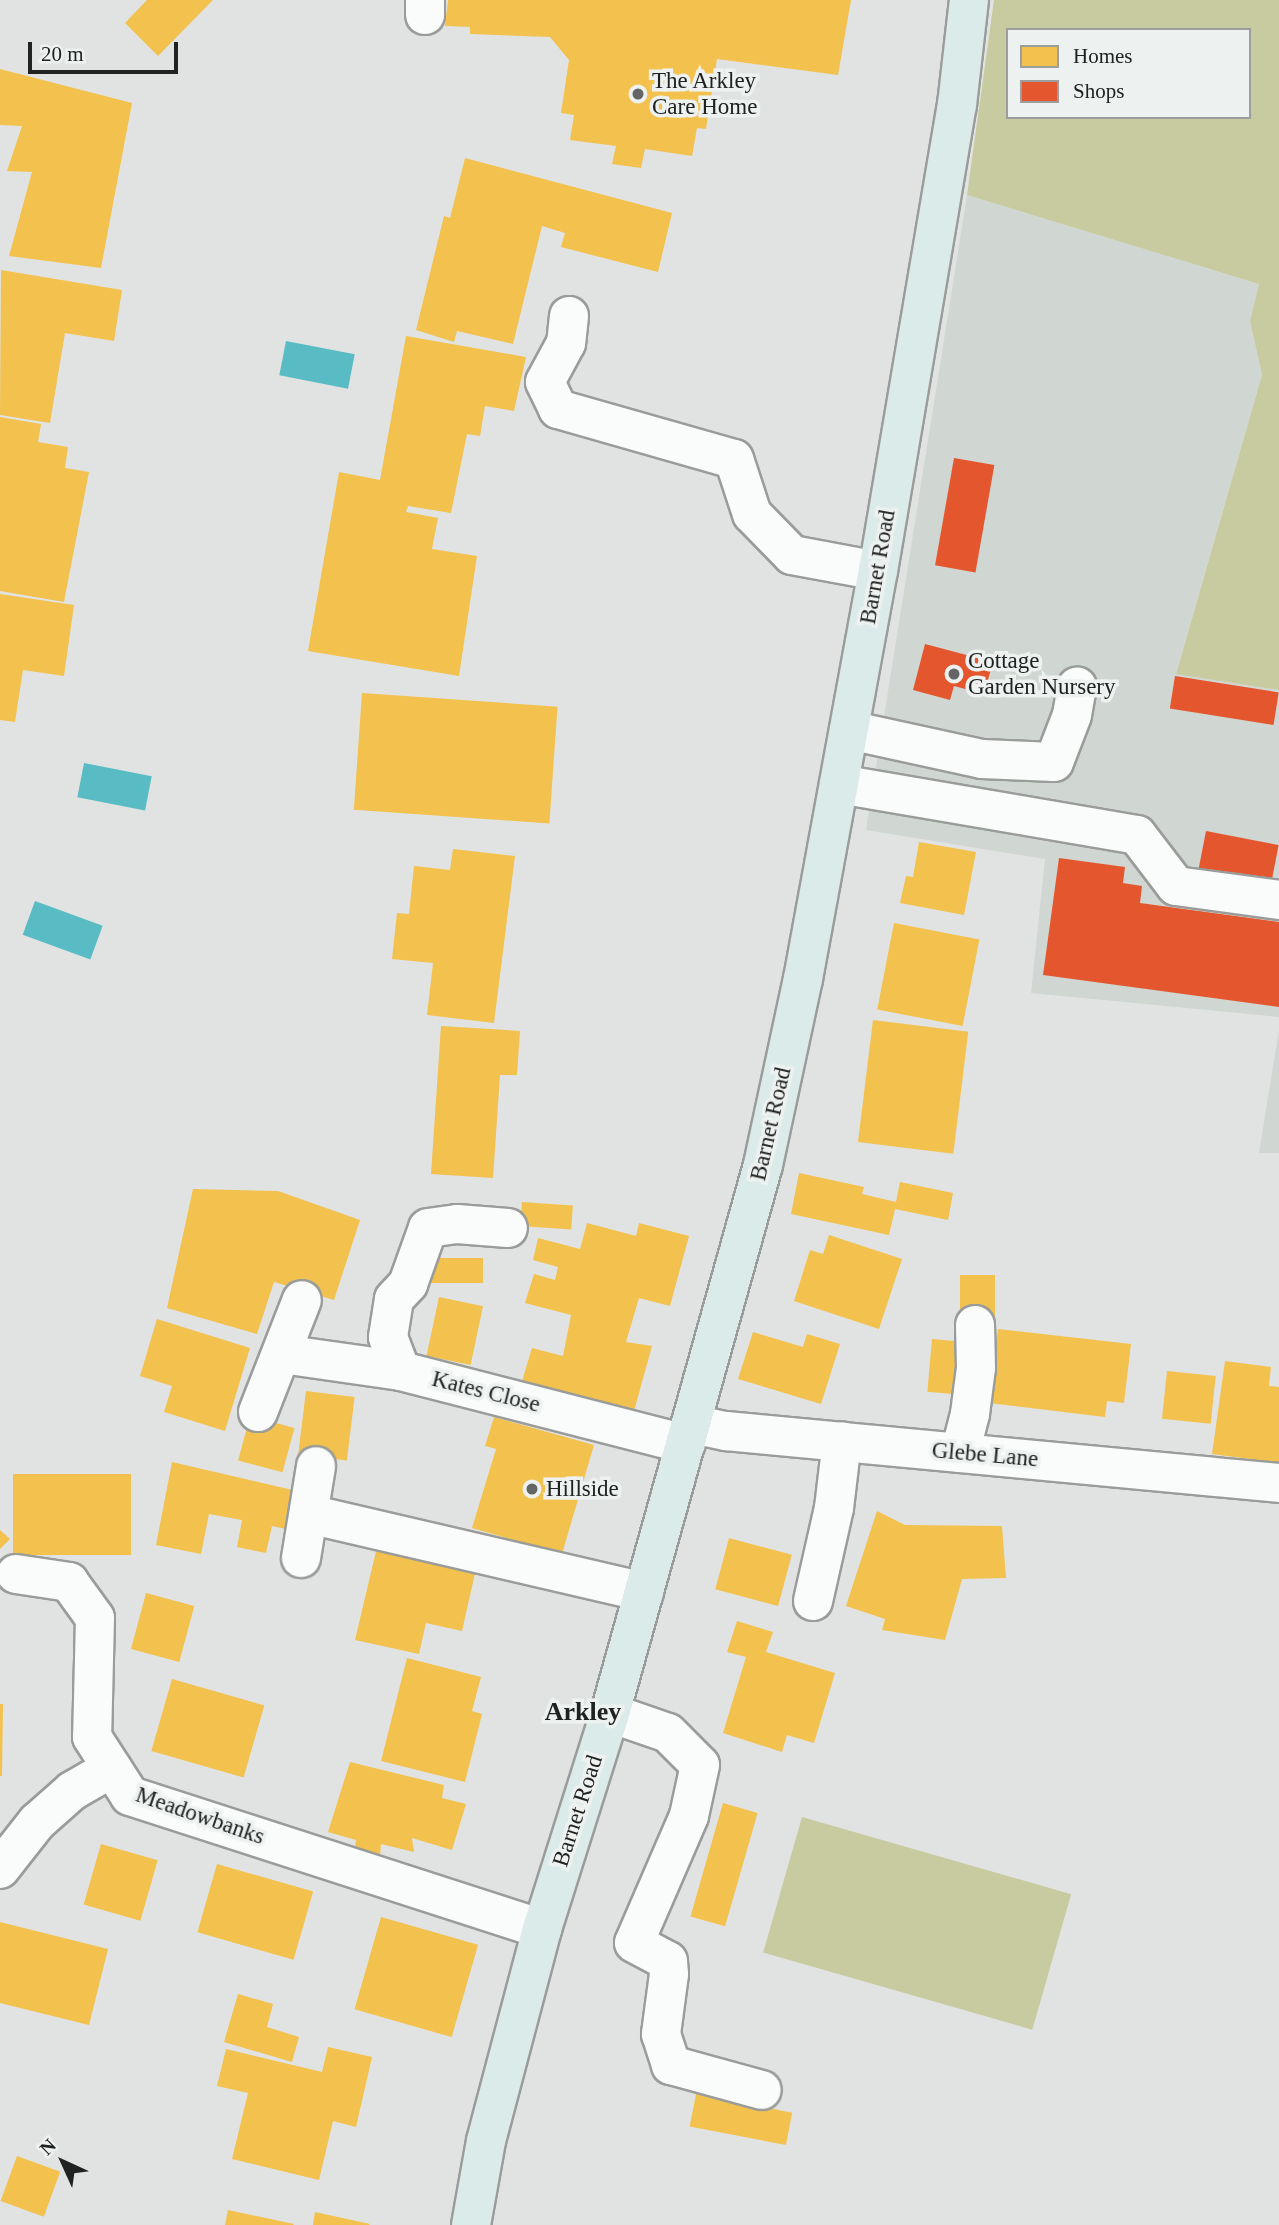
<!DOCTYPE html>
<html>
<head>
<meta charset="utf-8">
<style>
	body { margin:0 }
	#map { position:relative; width:1279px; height:2225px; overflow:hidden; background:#e1e3e2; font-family:Georgia,serif }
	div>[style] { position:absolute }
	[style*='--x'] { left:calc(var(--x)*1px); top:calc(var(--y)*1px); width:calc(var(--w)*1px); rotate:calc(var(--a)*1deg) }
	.built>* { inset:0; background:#d0d6d2 }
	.green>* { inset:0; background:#c8cb9f; transform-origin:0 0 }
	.water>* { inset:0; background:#59bcc4; transform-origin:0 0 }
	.homes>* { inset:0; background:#f2c14e; transform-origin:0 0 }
	.shops>* { inset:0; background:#e4572e; transform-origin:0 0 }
	.roads { filter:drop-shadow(2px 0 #9a9c9a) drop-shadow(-2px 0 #9a9c9a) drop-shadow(0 2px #9a9c9a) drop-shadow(0 -2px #9a9c9a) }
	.minor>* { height:38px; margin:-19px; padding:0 19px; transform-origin:19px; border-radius:19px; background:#fafbfb }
	.major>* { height:38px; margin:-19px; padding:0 19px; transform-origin:19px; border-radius:19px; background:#dbebe9 }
	.dots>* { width:19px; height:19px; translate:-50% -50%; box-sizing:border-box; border:4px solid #edf1ef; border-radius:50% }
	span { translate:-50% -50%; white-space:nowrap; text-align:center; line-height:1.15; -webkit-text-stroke:7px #edf1ef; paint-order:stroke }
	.poi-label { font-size:23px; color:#202221 }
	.left { translate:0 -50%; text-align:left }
	.street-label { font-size:23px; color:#202221 }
	.quarter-label { font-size:26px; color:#202221; font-weight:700 }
	.legend { position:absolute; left:1006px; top:28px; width:245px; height:91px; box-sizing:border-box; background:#edf1ef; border:2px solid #9b9e9d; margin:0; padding:9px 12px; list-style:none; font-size:21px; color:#202221 }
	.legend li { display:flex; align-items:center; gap:14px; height:35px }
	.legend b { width:35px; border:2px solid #9b9e9d }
	.north { position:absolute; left:28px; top:2127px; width:70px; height:70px; -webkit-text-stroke:5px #edf1ef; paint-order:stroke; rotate:315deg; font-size:19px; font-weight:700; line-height:28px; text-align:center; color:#202221 }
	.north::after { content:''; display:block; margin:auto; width:24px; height:32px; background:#202221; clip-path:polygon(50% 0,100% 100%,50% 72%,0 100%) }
	.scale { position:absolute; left:28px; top:42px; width:150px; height:32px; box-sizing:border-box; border:4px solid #202221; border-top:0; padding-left:9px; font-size:21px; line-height:24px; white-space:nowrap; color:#202221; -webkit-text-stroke:5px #edf1ef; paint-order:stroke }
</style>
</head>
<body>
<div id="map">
	<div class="built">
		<i style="clip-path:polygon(967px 195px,1259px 284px,1250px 321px,1262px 375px,1176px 673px,1279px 690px,1279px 1017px,1031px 993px,1045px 859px,866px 830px)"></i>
		<i style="clip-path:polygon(1279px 1030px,1279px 1153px,1259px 1153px)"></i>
	</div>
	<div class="green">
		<i style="clip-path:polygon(evenodd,994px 0,1279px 0,1279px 690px,1176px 674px,1262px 375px,1250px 321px,1259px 284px,967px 195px,994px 0,1008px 30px,1249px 30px,1249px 117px,1008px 117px,1008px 30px)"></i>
		<i style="left:802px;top:1817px;width:280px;height:141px;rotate:16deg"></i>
	</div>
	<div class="water">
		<i style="left:286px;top:341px;width:70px;height:35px;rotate:11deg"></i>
		<i style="left:84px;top:763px;width:69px;height:35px;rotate:11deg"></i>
		<i style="left:35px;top:901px;width:72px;height:36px;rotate:20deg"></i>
	</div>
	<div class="homes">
		<i style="clip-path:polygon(147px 0,213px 0,158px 56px,125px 23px)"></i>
		<i style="clip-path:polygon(448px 0,851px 0,838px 75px,717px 59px,706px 129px,697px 128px,692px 156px,645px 149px,641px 168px,612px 164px,616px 146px,570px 140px,574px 115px,561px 113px,569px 60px,550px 37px,470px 34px,470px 27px,445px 26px)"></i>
		<i style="clip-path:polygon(0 69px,132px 103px,101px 268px,9px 256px,32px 172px,7px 171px,22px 126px,0 125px)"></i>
		<i style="clip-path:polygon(465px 158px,672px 213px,658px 272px,561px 247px,565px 233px,542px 226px,513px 344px,457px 331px,454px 342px,416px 330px,444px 216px,450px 218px)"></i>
		<i style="clip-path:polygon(1px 270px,122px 290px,114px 341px,65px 333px,50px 423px,0 415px)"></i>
		<i style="clip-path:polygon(406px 336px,526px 357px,514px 411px,485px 406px,480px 436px,467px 434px,451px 513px,408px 506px,406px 512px,438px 518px,432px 549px,477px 556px,459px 676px,308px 651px,339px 472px,380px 480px)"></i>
		<i style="clip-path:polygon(0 417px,41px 424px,38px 442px,68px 447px,65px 468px,89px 472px,64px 602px,0 591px)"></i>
		<i style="clip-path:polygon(0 594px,74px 605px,64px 676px,23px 670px,15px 722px,0 720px)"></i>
		<i style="left:362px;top:693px;width:196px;height:117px;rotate:4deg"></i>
		<i style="clip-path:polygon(919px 842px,976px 852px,964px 915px,900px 903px,906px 876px,913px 877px)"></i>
		<i style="clip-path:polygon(453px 849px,515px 856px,494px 1023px,427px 1015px,433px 963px,392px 959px,397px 913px,409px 914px,414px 866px,450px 870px)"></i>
		<i style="left:894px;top:923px;width:87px;height:88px;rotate:11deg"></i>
		<i style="left:873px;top:1020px;width:96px;height:123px;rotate:7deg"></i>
		<i style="clip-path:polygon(441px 1026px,520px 1031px,517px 1075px,500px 1075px,493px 1178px,431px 1174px)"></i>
		<i style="clip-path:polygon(799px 1173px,864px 1187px,862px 1194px,896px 1202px,900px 1182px,953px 1193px,948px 1220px,895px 1209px,889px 1235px,791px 1214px)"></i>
		<i style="clip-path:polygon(193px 1189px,278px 1191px,360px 1220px,334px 1300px,274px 1282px,257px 1334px,167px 1308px)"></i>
		<i style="left:522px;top:1202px;width:51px;height:24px;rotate:4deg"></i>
		<i style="clip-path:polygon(587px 1223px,636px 1236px,639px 1223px,689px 1236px,670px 1306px,639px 1298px,626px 1342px,652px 1346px,631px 1422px,519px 1391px,532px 1348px,563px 1356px,571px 1315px,525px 1303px,534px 1274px,555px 1280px,558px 1267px,533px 1260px,538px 1238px,580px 1249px)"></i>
		<i style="clip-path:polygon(829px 1235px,902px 1259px,879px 1329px,794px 1301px,810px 1250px,823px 1254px)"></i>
		<i style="left:483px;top:1258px;width:25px;height:55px;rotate:90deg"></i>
		<i style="left:960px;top:1275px;width:35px;height:45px"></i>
		<i style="left:439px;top:1297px;width:45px;height:60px;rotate:12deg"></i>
		<i style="clip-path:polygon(157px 1319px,250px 1348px,225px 1431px,164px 1412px,172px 1386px,140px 1376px)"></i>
		<i style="clip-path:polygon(998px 1329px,1131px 1344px,1124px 1403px,1107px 1401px,1105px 1417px,989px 1403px)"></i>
		<i style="clip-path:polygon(753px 1332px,803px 1347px,807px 1334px,840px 1344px,821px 1404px,738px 1379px)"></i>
		<i style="left:932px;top:1339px;width:34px;height:53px;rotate:5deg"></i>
		<i style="clip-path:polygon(1225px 1361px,1271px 1367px,1269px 1386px,1279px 1387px,1279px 1463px,1212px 1454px)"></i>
		<i style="left:1167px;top:1371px;width:49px;height:48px;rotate:6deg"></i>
		<i style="left:306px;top:1391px;width:49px;height:64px;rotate:7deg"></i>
		<i style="left:250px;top:1416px;width:46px;height:46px;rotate:15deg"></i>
		<i style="clip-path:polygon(494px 1417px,594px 1445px,562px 1554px,472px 1528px,496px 1449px,485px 1446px)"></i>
		<i style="clip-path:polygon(172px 1462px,301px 1492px,295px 1531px,272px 1526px,266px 1553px,237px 1547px,242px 1520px,209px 1514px,201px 1554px,156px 1545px)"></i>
		<i style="left:13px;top:1474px;width:118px;height:81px"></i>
		<i style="clip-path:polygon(877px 1511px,905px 1525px,1002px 1526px,1006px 1578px,962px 1579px,945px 1640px,882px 1630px,885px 1619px,846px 1606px)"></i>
		<i style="clip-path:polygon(0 1530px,10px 1539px,0 1549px)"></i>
		<i style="left:729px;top:1538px;width:65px;height:53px;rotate:15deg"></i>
		<i style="clip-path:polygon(377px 1547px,476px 1569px,462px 1631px,426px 1623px,419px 1654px,355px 1640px)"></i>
		<i style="left:146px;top:1593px;width:50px;height:58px;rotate:15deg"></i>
		<i style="clip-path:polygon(737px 1621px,773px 1632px,766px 1652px,835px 1673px,814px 1743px,787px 1735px,782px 1752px,723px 1733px,746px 1657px,727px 1652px)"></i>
		<i style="clip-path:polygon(407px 1658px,481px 1677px,472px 1711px,482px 1714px,465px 1782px,381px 1761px)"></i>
		<i style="left:172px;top:1679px;width:96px;height:75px;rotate:16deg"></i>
		<i style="clip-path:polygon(0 1704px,3px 1704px,2px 1776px,0 1776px)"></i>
		<i style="clip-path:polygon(350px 1762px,444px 1785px,442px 1798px,466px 1804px,452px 1850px,412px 1838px,414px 1852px,381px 1844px,380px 1855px,355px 1849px,356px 1840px,328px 1832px)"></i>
		<i style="left:723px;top:1803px;width:36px;height:118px;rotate:16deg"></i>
		<i style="left:101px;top:1844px;width:59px;height:63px;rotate:16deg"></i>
		<i style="left:217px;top:1864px;width:100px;height:71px;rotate:16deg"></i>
		<i style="left:381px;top:1917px;width:101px;height:96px;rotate:16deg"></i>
		<i style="clip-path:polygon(0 1922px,108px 1949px,89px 2025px,0 2003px)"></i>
		<i style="clip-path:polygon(238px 1994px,273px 2004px,267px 2027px,299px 2037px,292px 2062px,224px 2042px)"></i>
		<i style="clip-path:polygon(328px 2047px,372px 2057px,356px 2127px,333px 2121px,319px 2180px,232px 2159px,248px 2093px,217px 2086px,226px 2049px,322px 2072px)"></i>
		<i style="left:696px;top:2094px;width:98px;height:33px;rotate:11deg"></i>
		<i style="left:17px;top:2156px;width:46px;height:48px;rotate:20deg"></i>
		<i style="clip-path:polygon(228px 2210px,294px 2224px,293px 2225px,225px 2225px)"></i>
		<i style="clip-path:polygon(315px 2212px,370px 2224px,369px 2225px,313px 2225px)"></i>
	</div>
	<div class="shops">
		<i style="left:954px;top:458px;width:41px;height:109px;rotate:10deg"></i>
		<i style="clip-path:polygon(925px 644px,993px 662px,984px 694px,954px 686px,950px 700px,913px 690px)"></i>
		<i style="left:1175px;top:676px;width:105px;height:33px;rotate:9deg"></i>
		<i style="left:1206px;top:831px;width:74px;height:39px;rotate:11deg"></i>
		<i style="clip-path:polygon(1059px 858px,1125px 867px,1123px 883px,1142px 886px,1140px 903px,1279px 922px,1279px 1007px,1043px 975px)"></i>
	</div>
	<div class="roads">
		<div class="minor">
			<i style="--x:425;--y:0;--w:15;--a:90"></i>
			<i style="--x:569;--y:316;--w:27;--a:96"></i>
			<i style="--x:566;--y:343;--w:44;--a:118.3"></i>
			<i style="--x:545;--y:382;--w:30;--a:64"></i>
			<i style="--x:558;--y:409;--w:183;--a:15.9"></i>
			<i style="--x:734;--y:459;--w:58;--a:71.9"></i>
			<i style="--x:752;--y:514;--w:57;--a:45.7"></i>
			<i style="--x:792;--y:555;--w:87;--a:10.5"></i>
			<i style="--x:849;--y:730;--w:136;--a:12.3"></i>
			<i style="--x:982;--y:759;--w:72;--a:2.4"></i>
			<i style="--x:1054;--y:762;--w:50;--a:-69"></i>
			<i style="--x:1072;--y:715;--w:29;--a:-80"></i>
			<i style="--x:839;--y:784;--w:302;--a:9.7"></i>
			<i style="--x:1137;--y:835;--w:64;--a:52.6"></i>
			<i style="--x:1176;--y:886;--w:104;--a:7.7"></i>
			<i style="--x:282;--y:1354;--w:120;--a:8.1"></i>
			<i style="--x:401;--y:1371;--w:294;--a:14.4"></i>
			<i style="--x:401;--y:1371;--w:36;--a:-111"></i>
			<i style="--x:388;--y:1337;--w:38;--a:-81"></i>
			<i style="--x:394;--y:1299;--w:21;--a:-47"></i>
			<i style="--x:408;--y:1284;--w:59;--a:-70.3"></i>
			<i style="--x:428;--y:1228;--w:29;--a:-8"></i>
			<i style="--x:457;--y:1224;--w:51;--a:4.5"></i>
			<i style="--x:258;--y:1412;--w:120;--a:-68.6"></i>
			<i style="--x:692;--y:1424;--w:35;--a:12"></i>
			<i style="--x:726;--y:1431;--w:555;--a:5.37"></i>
			<i style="--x:960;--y:1453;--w:40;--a:-75.6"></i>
			<i style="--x:970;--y:1414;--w:46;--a:-82.6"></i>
			<i style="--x:976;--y:1368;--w:43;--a:-91.3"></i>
			<i style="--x:309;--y:1514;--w:344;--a:13.1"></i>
			<i style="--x:301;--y:1558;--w:93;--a:-80.7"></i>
			<i style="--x:16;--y:1574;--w:54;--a:8.6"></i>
			<i style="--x:69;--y:1582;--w:44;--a:54.2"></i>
			<i style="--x:95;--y:1618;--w:119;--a:91.4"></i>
			<i style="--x:92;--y:1737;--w:70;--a:57.2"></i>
			<i style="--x:130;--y:1796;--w:433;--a:17.9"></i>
			<i style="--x:813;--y:1601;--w:95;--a:-77.3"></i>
			<i style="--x:834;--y:1508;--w:67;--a:-83.2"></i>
			<i style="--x:610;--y:1713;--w:61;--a:19"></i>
			<i style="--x:668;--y:1733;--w:45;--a:45"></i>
			<i style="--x:700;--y:1765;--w:52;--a:102.2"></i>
			<i style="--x:689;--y:1816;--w:138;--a:113.4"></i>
			<i style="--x:634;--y:1943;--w:38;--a:28"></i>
			<i style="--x:668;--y:1961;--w:13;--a:86"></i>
			<i style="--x:669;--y:1974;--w:61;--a:97.6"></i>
			<i style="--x:661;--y:2034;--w:33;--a:72"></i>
			<i style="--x:671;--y:2065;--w:94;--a:15.4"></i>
			<i style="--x:0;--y:1869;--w:60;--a:-51.8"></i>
			<i style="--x:37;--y:1822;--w:47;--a:-41.5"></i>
			<i style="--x:72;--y:1791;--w:46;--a:-29.9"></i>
		</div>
		<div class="major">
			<i style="--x:471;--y:2225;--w:85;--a:-79.9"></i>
			<i style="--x:486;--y:2141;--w:219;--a:-75.2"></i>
			<i style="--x:542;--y:1929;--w:226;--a:-72.5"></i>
			<i style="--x:610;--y:1713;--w:569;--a:-74.4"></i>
			<i style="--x:763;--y:1165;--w:190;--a:-77.9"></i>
			<i style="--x:803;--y:979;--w:415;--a:-79.6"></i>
			<i style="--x:878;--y:571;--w:473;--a:-80.4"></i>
			<i style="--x:957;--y:105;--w:106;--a:-83.5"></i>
		</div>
	</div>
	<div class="dots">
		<i style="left:638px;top:94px;background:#646665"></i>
		<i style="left:954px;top:674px;background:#646665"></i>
		<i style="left:532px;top:1489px;background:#646665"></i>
	</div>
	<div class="poi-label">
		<span class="left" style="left:652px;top:94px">The Arkley<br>Care Home</span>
		<span class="left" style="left:968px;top:674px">Cottage<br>Garden Nursery</span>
		<span class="left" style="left:546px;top:1489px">Hillside</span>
	</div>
	<div class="street-label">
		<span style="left:878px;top:567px;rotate:-80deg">Barnet Road</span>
		<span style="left:771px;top:1124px;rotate:-77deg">Barnet Road</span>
		<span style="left:486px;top:1392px;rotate:14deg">Kates Close</span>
		<span style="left:985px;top:1455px;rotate:5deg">Glebe Lane</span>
		<span style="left:578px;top:1811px;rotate:-72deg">Barnet Road</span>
		<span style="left:200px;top:1816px;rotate:19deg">Meadowbanks</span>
	</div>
	<div class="quarter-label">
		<span style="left:583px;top:1712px">Arkley</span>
	</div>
	<ul class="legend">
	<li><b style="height:19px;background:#f2c14e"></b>Homes</li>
	<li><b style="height:19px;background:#e4572e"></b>Shops</li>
	</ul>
	<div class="north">N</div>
	<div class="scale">20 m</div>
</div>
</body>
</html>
